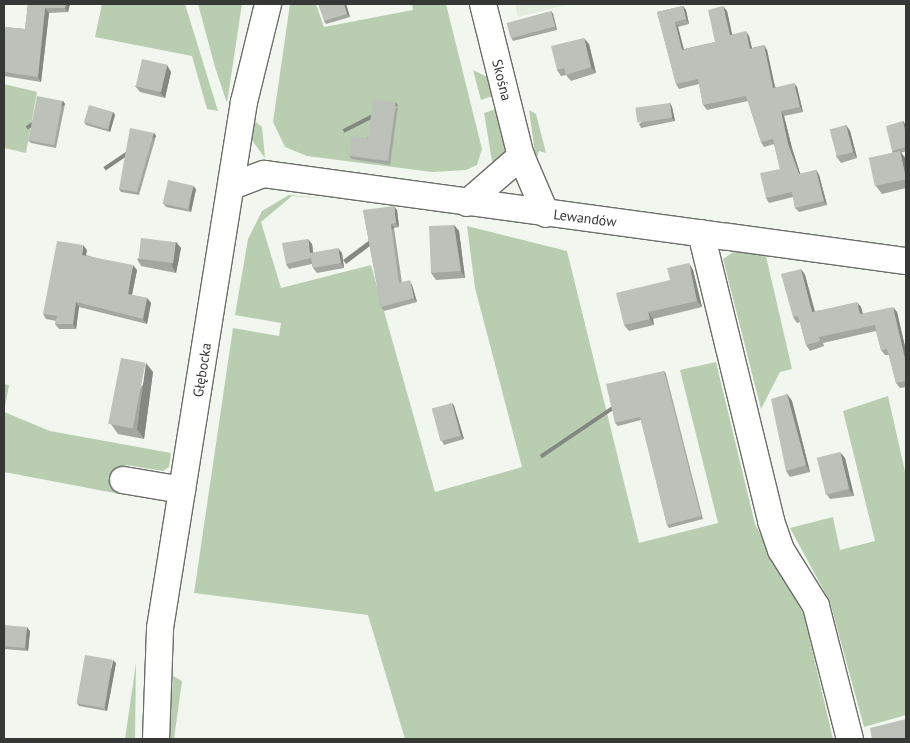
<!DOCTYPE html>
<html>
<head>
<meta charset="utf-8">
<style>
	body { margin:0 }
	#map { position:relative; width:910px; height:743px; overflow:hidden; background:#f1f7ef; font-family:"PT Sans",sans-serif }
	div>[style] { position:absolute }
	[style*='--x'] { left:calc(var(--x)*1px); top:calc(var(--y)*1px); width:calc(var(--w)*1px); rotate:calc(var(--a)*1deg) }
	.built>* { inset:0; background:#e2edde }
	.green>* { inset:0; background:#b9cdb1 }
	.roads { filter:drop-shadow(1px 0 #6a6f68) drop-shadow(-1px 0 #6a6f68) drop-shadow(0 1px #6a6f68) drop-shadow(0 -1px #6a6f68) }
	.minor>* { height:26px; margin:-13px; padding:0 13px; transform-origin:13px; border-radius:13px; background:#fff }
	.wall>* { inset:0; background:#a2a7a0 }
	.shaded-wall>* { inset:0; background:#848882; transform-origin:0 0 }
	.building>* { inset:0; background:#bcc2ba; transform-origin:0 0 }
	span { translate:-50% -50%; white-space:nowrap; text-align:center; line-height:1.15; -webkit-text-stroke:4px #fff; paint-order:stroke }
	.street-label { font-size:14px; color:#363835 }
	.frame { position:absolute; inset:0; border:5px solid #363835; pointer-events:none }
</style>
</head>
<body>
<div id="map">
	<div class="built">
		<i style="clip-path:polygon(515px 4px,570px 4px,518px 17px)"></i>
	</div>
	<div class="green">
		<i style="clip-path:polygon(102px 4px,185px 4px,218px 111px,207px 109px,192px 56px,95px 37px)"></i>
		<i style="clip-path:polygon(198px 4px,242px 4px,227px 103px,215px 67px)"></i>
		<i style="clip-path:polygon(290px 4px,316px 4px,324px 27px,413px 10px,412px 4px,446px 4px,482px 149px,477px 165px,466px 170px,432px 172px,307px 156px,285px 147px,273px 122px)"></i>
		<i style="clip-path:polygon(473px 70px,493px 80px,493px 96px,481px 100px)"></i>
		<i style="clip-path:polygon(4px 84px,37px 92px,26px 153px,4px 148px)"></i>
		<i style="clip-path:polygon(496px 109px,507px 148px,499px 168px,492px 161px,484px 113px)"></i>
		<i style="clip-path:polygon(529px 110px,536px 114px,546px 153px,539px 151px,536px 160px)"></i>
		<i style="clip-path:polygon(251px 118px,262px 127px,265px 158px,251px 139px)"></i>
		<i style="clip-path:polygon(289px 195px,332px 199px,292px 196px,261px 222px,281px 288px,371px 265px,435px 492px,522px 467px,475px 288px,467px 226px,567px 251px,639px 543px,718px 523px,680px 370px,716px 362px,755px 524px,804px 615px,833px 739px,405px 739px,368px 615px,194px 593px,233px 328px,279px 336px,281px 323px,235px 315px,248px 239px,262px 211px)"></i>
		<i style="clip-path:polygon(735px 251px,766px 256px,792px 369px,780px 372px,761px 409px,723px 259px)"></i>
		<i style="clip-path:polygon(4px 384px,9px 385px,4px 412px,50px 431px,171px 453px,169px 467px,163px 471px,126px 465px,120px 494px,4px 472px)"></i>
		<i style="clip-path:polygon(888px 396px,906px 476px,906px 715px,864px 727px,830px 602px,790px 528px,833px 517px,840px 550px,875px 541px,843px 411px)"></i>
		<i style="clip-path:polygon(136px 663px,135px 739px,125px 739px)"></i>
		<i style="clip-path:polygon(173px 676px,182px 681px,174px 739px,169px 739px)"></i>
	</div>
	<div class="roads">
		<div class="minor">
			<i style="--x:483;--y:4;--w:157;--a:76"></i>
			<i style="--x:521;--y:156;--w:63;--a:66.7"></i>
			<i style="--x:232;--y:186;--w:34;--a:-21"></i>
			<i style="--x:264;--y:174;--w:648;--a:7.72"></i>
			<i style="--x:467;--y:203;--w:72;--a:-41"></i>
			<i style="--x:701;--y:233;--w:296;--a:76.3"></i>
			<i style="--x:771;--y:521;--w:31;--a:71"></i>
			<i style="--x:781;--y:550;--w:66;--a:58"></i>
			<i style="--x:816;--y:606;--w:137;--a:75.7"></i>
			<i style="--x:123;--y:480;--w:60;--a:9.6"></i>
			<i style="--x:156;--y:739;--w:111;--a:-87.9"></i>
			<i style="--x:160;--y:628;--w:533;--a:-80.93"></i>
			<i style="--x:244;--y:102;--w:101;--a:-76.2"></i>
		</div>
	</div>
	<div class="wall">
		<i style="clip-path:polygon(27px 4px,70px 4px,68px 12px,49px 13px,41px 82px,4px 76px,4px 27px,25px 29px,28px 4px)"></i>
		<i style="clip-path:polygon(346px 4px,350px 17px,326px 24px,324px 21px)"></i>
		<i style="clip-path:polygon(683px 6px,686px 10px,689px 24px,678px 27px,684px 49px,715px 42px,727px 11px,732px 34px,749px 36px,752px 48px,764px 45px,767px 50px,775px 87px,797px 87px,803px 112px,784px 116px,792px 148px,800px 174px,816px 170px,819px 175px,827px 205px,799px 212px,795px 208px,793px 197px,769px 203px,766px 198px,780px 169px,774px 144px,764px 147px,761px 142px,748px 101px,707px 110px,703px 105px,699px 84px,679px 89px,676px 84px,657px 12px)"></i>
		<i style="clip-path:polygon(551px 11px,553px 14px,557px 30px,513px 41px,511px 37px)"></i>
		<i style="clip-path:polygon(589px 44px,596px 73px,571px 81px,566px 75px,561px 76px,557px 70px)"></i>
		<i style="clip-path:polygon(171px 72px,165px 98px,140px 92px,135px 86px)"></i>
		<i style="clip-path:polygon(63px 101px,65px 104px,56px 148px,31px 143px,28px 140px)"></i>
		<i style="clip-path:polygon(670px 103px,672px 107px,675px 121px,641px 128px,639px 124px)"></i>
		<i style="clip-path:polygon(398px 106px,390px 165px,352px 159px,349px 156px)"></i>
		<i style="clip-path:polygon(113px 112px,115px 115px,110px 132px,86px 125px,84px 122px)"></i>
		<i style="clip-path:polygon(903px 121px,905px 124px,906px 129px,906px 151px,901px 153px,906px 159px,906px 188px,882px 194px,876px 186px,893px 153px,892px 151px)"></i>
		<i style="clip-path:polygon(846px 125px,850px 131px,857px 158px,841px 163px,836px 156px)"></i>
		<i style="clip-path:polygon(154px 133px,156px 136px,139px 195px,121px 192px,119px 189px)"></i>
		<i style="clip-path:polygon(196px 189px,191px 212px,166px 207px,163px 203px)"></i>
		<i style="clip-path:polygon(363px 210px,397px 210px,399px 227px,394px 228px,402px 283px,412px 285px,417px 302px,384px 311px,381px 307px)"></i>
		<i style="clip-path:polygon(454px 225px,459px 231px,465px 278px,436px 280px,431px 273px)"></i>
		<i style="clip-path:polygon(176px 242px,181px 248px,176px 273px,141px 266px,137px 259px)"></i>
		<i style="clip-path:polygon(312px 244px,313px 253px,342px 253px,344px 268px,317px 273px,313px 268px,312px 264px,289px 269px,286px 264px)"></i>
		<i style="clip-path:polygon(87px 250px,86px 255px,137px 270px,132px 295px,147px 298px,151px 303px,147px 324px,79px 307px,76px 329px,59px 329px,55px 324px,56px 321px,46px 319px,43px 314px)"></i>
		<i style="clip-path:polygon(801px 269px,805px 275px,815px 311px,861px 307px,863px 314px,897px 312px,906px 351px,906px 387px,900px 388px,896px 383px,889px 355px,885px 355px,881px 350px,876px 331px,823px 343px,824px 346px,810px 351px,806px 345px,800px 322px,797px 323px,793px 317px)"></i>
		<i style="clip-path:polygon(693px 270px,702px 307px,653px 319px,654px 325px,629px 331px,624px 325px,670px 280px)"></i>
		<i style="clip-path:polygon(153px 372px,144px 439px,118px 434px,111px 424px)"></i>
		<i style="clip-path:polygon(666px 374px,703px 519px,669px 528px,667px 525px,641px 420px,618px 426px,615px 423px)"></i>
		<i style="clip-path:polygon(787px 394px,792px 401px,810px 472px,790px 477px,786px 471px)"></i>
		<i style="clip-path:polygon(452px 403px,454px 406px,464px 439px,444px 445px,442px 441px)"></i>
		<i style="clip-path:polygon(845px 458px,854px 496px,830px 499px,825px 492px)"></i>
		<i style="clip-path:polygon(4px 625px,30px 631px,28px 651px,4px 649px)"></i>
		<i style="clip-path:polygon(116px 663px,107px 711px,79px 706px,77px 703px)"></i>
	</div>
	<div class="shaded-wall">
		<i style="clip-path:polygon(66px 4px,70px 4px,68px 12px,65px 8px)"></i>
		<i style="clip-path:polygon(344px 4px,346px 4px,350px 17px,347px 14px)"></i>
		<i style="clip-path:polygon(683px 6px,686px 10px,689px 24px,686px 19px)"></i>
		<i style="clip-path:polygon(723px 6px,727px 11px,733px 39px,730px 35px)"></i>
		<i style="clip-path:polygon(45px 8px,49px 13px,41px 82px,38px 77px)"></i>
		<i style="clip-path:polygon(551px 11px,553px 14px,557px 30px,555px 26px)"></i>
		<i style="clip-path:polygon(675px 22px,678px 27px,685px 55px,682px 50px)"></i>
		<i style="clip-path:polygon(746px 31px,749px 36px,753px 53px,750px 49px)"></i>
		<i style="clip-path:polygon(584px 38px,589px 44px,596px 73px,591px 67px)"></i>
		<i style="clip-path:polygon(764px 45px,767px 50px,776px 92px,773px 88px)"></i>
		<i style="clip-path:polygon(167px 65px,171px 72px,165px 98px,160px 92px)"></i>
		<i style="clip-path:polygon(794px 83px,797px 87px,803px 112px,800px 107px)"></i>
		<i style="left:63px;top:101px;width:4px;height:45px;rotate:56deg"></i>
		<i style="left:396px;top:102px;width:4px;height:60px;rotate:63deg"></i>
		<i style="clip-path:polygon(670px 103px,672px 107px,675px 121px,672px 118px)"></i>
		<i style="clip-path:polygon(781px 111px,784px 116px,792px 148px,802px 179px,799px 174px,788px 144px)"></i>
		<i style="clip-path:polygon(113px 112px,115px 115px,110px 132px,108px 129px)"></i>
		<i style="clip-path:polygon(903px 121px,905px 124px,906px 129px,906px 135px)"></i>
		<i style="clip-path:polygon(846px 125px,850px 131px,857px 158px,853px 152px)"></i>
		<i style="left:154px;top:133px;width:4px;height:61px;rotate:56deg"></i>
		<i style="clip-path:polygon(900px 151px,906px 159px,906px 177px)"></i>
		<i style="clip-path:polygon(816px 170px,819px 175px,827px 205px,824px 201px)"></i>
		<i style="clip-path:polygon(193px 186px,196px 189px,191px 212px,189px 209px)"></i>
		<i style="clip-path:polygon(394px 206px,397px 210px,399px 227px,396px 223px)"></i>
		<i style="left:391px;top:224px;width:5px;height:60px;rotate:53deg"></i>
		<i style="clip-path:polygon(454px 225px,459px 231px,465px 278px,461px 271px)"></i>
		<i style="clip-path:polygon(308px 239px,312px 244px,314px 258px,310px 253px)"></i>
		<i style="clip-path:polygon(176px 242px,181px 248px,176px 273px,172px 266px)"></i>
		<i style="clip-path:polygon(83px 245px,87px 250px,85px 259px,82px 255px)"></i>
		<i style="clip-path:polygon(338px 248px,342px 253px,344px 268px,341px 263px)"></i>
		<i style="clip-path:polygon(689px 263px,693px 270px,702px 307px,697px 301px)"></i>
		<i style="clip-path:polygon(133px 265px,137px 270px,131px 299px,128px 294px)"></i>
		<i style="clip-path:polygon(801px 269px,805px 275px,816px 317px,812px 312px)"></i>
		<i style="clip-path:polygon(410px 280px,412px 285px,417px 302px,414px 298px)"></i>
		<i style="clip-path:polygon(147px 298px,151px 303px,147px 324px,143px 319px)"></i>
		<i style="clip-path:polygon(76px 302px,79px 307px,76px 329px,73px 324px)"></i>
		<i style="clip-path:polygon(857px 302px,861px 307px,864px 320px,860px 314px)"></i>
		<i style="clip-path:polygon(893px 307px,897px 312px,906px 351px,906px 363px)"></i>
		<i style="clip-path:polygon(648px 312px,653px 319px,654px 325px,650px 319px)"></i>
		<i style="clip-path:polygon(146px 363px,153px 372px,144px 439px,137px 429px)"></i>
		<i style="left:664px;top:371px;width:4px;height:150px;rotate:56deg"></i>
		<i style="clip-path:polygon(787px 394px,792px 401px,810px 472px,806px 465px)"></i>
		<i style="clip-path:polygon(452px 403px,454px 406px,464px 439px,461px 436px)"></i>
		<i style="clip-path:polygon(840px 452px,845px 458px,854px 496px,849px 489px)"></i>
		<i style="clip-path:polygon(27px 627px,30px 631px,28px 651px,25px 648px)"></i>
		<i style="clip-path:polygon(113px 660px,116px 663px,107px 711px,105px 708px)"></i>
	</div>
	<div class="building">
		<i style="clip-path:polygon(28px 4px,66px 4px,65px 8px,45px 8px,38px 77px,4px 72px,4px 27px,25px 29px)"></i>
		<i style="clip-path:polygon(318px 4px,344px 4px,347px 14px,324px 21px)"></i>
		<i style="clip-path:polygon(683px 6px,686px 19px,675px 22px,682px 50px,715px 42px,708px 10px,723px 6px,730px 35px,746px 31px,750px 49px,764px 45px,773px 88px,794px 83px,800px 107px,781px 111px,788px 144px,799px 174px,816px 170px,824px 201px,795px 208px,792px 192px,766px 198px,760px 173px,780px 169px,773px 139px,761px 142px,746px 96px,703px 105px,698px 79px,676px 84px,657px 12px)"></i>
		<i style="left:551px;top:11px;width:16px;height:46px;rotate:75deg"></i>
		<i style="clip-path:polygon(584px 38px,591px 67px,566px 75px,564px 68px,557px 70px,551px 46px)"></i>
		<i style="left:142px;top:59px;width:26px;height:28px;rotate:13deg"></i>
		<i style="left:37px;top:96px;width:26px;height:45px;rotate:11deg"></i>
		<i style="clip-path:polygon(373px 99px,396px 102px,388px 161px,349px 156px,352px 136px,368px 138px)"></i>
		<i style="left:670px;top:103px;width:15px;height:35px;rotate:82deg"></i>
		<i style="left:89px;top:105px;width:25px;height:18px;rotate:16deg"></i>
		<i style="clip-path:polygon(903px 121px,906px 135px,906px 147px,892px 151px,886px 126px)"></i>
		<i style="left:846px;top:125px;width:28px;height:17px;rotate:75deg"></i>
		<i style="clip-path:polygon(130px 128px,154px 133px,137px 192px,119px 189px)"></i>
		<i style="left:900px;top:151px;width:29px;height:32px;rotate:78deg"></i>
		<i style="left:168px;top:180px;width:26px;height:24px;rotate:13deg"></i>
		<i style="clip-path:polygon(394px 206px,396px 223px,391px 224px,399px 283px,410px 280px,414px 298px,381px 307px,363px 210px)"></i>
		<i style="clip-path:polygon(454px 225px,461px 271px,431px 273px,429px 226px)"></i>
		<i style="left:141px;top:238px;width:35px;height:21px;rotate:7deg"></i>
		<i style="clip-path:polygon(308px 239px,310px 253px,338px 248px,341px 263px,313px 268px,311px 258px,286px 264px,282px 243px)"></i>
		<i style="clip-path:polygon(57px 241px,83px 245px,82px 255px,133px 265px,128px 294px,147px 298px,143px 319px,76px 302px,73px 324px,55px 324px,57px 316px,43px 314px)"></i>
		<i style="clip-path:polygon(689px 263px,697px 301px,648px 312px,650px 319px,624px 325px,616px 293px,670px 280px,667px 268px)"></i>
		<i style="clip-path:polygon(801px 269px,812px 312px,857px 302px,860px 314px,893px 307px,906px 363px,906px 381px,896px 383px,887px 349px,881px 350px,875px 325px,819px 337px,820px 341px,806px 345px,798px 316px,793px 317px,781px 274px)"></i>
		<i style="left:121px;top:358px;width:25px;height:67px;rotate:11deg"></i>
		<i style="clip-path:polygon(664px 371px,701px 516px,667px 525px,640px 417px,615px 423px,606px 384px)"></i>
		<i style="clip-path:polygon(787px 394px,806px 465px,786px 471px,771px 399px)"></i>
		<i style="left:452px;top:403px;width:34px;height:21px;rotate:75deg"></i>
		<i style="left:840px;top:452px;width:38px;height:24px;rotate:76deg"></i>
		<i style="left:4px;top:625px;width:23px;height:21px;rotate:5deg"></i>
		<i style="left:85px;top:655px;width:28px;height:49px;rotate:10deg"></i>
		<i style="clip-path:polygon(906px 719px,906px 739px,872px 739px,870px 728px)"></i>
	</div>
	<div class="street-label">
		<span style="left:502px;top:80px;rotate:76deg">Skośna</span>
		<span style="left:585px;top:218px;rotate:7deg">Lewandów</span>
		<span style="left:202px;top:370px;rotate:-81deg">Głębocka</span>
	</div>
	<div class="frame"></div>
</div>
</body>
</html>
